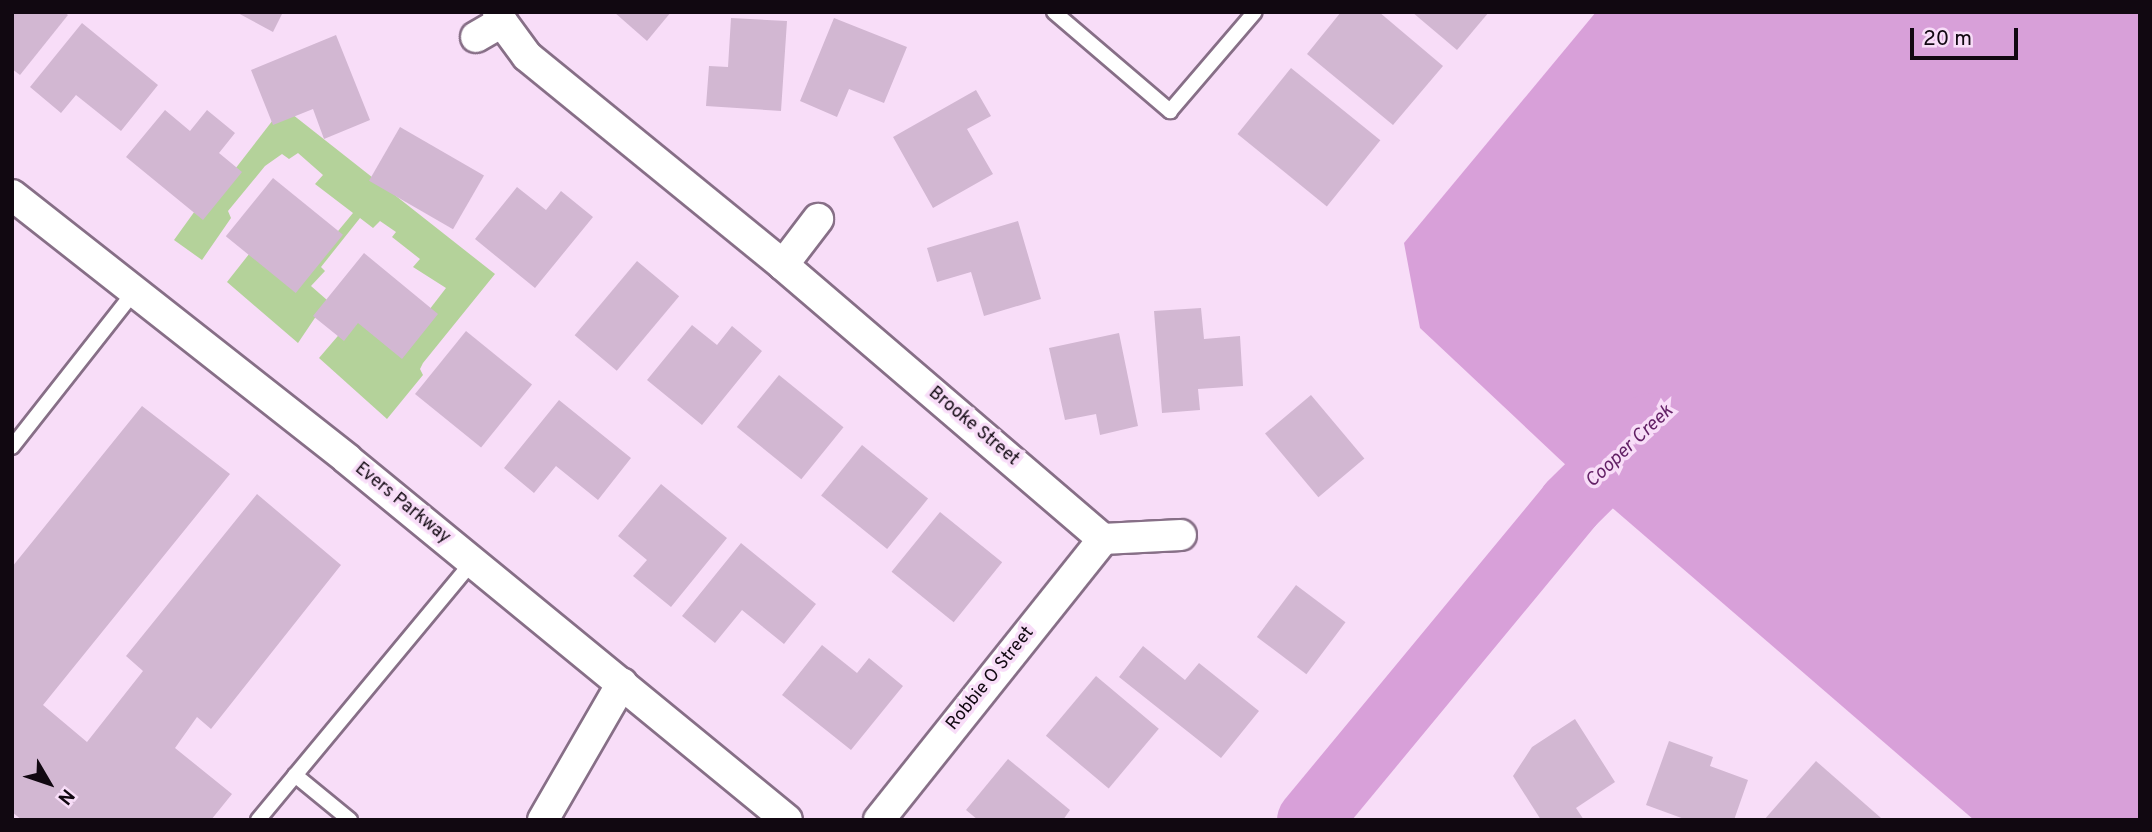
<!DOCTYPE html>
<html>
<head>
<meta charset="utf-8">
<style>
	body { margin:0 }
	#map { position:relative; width:2152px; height:832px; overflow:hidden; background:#f8ddf8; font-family:Overpass,sans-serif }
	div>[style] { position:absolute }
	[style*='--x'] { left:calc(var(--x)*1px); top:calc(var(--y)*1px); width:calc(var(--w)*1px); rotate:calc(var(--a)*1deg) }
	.green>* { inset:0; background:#b4d29a }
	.water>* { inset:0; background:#d8a0d9 }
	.river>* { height:65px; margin:-32.5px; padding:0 32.5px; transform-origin:32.5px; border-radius:32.5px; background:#d8a0d9 }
	.building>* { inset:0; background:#d2b7d2; transform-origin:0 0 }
	.roads { filter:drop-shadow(2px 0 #876f87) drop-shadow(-2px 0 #876f87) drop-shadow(0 2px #876f87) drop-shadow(0 -2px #876f87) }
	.lane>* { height:14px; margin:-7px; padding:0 7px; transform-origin:7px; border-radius:7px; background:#fff }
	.street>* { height:30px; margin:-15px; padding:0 15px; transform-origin:15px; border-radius:15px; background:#fff }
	span { translate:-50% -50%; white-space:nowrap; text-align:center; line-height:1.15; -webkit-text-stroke:7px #f8ddf8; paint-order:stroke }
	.street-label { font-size:18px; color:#110811 }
	.water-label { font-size:19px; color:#611f64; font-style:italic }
	.frame { position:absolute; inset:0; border:14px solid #110811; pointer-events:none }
	.north { position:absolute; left:14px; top:748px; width:70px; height:70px; -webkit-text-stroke:5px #f8ddf8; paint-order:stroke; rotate:129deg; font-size:19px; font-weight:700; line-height:28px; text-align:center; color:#110811 }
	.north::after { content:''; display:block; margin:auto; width:24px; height:32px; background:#110811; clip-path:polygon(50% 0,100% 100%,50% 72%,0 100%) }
	.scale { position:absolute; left:1910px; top:28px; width:108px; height:32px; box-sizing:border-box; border:4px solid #110811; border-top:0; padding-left:9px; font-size:21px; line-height:24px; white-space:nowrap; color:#110811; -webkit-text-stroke:5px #f8ddf8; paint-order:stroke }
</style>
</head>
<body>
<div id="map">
	<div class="green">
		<i style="clip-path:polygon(283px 107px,495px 274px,423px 363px,420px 369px,423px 375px,387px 419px,319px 358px,355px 316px,409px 336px,446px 288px,413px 267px,420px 259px,392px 237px,396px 232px,380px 221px,373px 228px,360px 218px,321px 267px,325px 271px,311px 286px,327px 300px,298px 343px,227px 282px,257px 244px,314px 260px,353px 213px,315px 184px,323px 175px,298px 153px,289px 159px,282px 154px,265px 166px,228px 211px,231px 218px,202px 260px,174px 240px,205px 197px,211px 200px)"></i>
	</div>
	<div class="water">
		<i style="clip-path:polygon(1596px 12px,2140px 12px,2140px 820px,1974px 820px,1602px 499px,1420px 328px,1404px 243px)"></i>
	</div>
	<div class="river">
		<i style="--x:1309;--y:820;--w:410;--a:-50.4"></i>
		<i style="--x:1570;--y:504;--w:112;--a:-44.6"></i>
	</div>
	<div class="building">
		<i style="clip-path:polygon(12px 12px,64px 12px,68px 15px,20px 75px,12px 69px)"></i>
		<i style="clip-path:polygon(236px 12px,283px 12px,273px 32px)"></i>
		<i style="clip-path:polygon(614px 12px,671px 12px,647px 41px)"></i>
		<i style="clip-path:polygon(1341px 12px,1379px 12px,1443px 66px,1393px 125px,1307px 54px)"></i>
		<i style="clip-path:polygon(1412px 12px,1489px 12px,1457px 50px)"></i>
		<i style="clip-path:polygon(731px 18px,787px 21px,781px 111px,706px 106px,709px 66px,728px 67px)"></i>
		<i style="clip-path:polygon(834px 18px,907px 47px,884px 103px,849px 89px,837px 117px,800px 101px)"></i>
		<i style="clip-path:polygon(82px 23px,158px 85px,121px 131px,76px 95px,61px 113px,30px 87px)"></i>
		<i style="clip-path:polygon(336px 35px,370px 120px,324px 139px,313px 109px,273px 125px,251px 70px)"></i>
		<i style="left:1291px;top:68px;width:115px;height:85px;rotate:39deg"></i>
		<i style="clip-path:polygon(976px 90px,991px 116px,967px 129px,993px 174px,933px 208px,893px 137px)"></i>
		<i style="clip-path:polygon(165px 110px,190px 131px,207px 110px,235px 133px,219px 153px,242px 172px,203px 220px,126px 157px)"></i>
		<i style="left:400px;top:127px;width:97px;height:62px;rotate:30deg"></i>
		<i style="left:273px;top:178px;width:90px;height:75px;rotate:39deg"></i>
		<i style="clip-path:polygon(517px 187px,546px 210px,561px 191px,593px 217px,535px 288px,475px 239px)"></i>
		<i style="clip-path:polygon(1018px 221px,1041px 299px,984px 316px,971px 272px,937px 282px,927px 248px)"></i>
		<i style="clip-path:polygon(364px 253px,438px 314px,402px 359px,358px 323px,344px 341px,313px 316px)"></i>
		<i style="left:637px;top:261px;width:55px;height:97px;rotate:40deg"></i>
		<i style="clip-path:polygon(1201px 308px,1204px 339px,1240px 336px,1243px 386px,1198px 389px,1200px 410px,1162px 413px,1154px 311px)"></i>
		<i style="clip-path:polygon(692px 325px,717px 345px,732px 326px,762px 351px,702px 425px,647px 380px)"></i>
		<i style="left:466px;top:331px;width:85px;height:81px;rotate:39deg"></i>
		<i style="clip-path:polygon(1119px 333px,1138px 426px,1100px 435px,1096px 414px,1065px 420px,1049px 348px)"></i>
		<i style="left:779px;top:375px;width:83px;height:67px;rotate:39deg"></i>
		<i style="left:1311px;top:395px;width:83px;height:60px;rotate:50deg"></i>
		<i style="clip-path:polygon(559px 400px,631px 458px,598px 500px,556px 466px,534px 493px,504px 468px)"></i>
		<i style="clip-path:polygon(142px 406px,230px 474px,43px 705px,87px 742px,143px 671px,126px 656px,257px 494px,341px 565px,211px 729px,197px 717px,175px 748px,232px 794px,211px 820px,22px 820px,12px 812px,12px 567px)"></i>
		<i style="left:862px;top:445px;width:85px;height:65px;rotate:39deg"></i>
		<i style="clip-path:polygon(661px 484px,727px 538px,671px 607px,633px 576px,647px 560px,618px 536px)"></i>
		<i style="left:940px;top:512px;width:80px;height:77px;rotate:39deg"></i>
		<i style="clip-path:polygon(741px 543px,816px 604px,784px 644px,742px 610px,715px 643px,682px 616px)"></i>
		<i style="left:1296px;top:585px;width:62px;height:65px;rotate:37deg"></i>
		<i style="clip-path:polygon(822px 645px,857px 673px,869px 658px,903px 686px,851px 750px,782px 695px)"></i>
		<i style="clip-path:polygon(1143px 646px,1185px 680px,1199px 663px,1259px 711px,1221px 758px,1119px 677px)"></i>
		<i style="left:1096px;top:676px;width:82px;height:78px;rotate:40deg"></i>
		<i style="clip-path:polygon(1575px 719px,1615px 782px,1576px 808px,1584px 820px,1541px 820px,1513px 776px,1532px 747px)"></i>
		<i style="clip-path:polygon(1669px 741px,1713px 757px,1710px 766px,1748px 780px,1734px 820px,1687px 820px,1646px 805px)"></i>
		<i style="clip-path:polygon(1008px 759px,1070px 810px,1063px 820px,978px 820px,966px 810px)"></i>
		<i style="clip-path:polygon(1816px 761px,1881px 818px,1879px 820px,1764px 820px)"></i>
	</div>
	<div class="roads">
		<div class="lane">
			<i style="--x:1054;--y:12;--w:153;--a:40.5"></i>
			<i style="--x:1170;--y:111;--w:130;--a:-49.4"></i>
			<i style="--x:12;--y:447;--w:197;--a:-51.8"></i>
			<i style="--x:295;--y:775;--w:71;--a:39.3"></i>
			<i style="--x:258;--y:820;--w:335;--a:-50.3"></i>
		</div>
		<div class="street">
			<i style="--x:498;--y:12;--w:11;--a:68"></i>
			<i style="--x:502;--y:22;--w:42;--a:53.7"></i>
			<i style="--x:527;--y:56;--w:330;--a:39.2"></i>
			<i style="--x:783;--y:265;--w:421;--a:40.6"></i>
			<i style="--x:1103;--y:539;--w:78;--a:-2.9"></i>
			<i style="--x:476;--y:37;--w:30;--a:-30"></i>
			<i style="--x:12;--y:195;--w:427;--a:38.2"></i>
			<i style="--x:347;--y:459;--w:569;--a:39.37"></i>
			<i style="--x:783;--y:265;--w:58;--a:-52.7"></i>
			<i style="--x:543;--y:820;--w:158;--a:-60"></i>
			<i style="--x:879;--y:820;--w:359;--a:-51.4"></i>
		</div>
	</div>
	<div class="street-label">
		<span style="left:973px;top:427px;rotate:40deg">Brooke Street</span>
		<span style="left:402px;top:504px;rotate:39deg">Evers Parkway</span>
		<span style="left:991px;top:679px;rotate:-51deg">Robbie O Street</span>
	</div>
	<div class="water-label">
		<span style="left:1630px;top:447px;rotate:-43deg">Cooper Creek</span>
	</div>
	<div class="frame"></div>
	<div class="north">N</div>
	<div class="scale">20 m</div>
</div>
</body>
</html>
